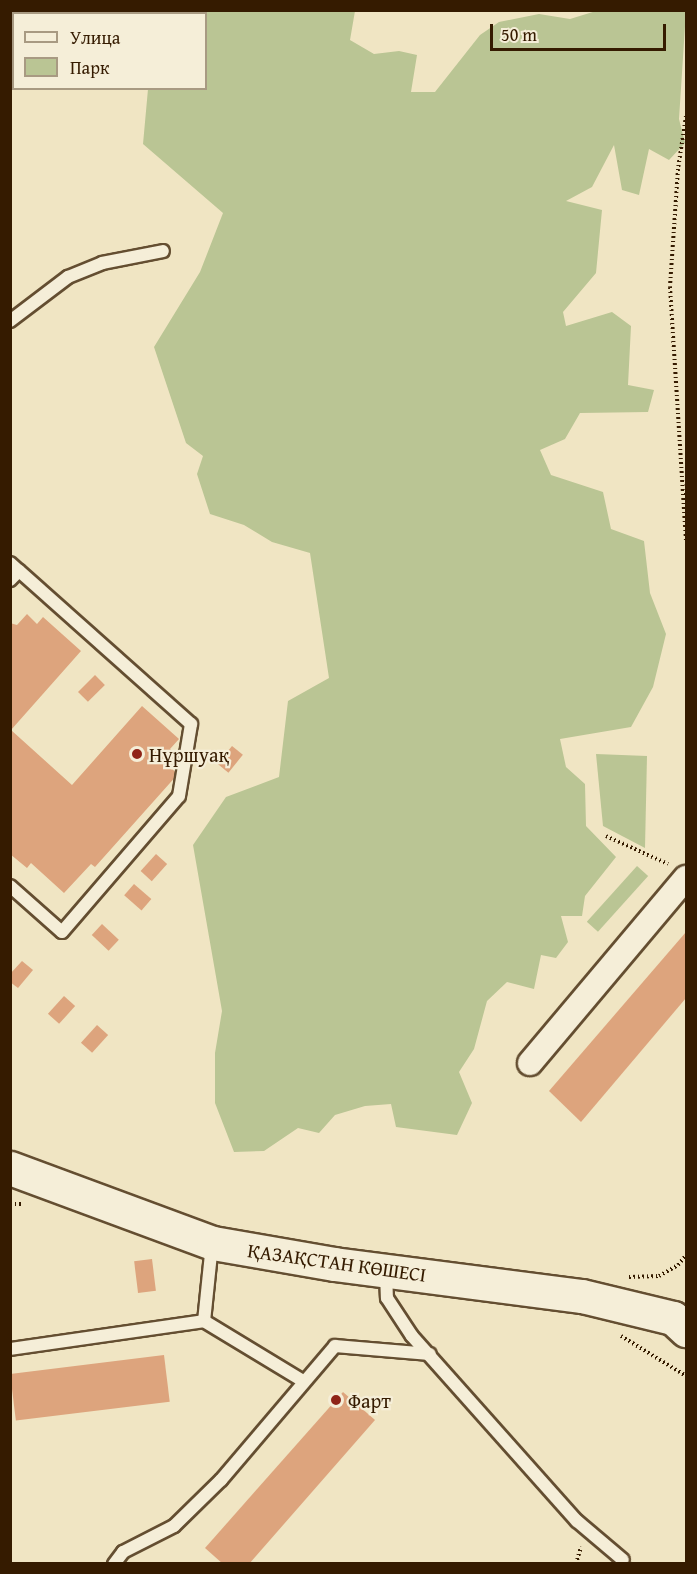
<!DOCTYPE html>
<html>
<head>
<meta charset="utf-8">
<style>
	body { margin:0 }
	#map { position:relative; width:697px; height:1574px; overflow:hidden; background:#f0e5c3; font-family:"Gentium Book Plus",serif }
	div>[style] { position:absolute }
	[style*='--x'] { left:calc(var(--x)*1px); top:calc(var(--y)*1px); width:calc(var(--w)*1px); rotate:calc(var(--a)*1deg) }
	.green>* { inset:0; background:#bac594; transform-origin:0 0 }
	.building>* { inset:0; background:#dda47d; transform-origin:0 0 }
	.path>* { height:4px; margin-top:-2px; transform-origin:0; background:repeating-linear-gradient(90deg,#351b00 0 1.5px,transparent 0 4.5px) }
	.roads { filter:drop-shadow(2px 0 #644e31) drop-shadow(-2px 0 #644e31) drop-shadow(0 2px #644e31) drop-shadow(0 -2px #644e31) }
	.lane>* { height:12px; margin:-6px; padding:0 6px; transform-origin:6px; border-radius:6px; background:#f5eed8 }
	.street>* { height:24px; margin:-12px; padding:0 12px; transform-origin:12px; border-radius:12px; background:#f5eed8 }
	.secondary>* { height:33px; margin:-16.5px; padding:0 16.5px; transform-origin:16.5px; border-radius:16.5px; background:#f5eed8 }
	.dots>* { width:16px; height:16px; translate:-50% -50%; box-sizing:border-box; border:3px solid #f5eed8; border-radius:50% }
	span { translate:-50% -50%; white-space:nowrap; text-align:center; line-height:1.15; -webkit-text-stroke:4.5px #f5eed8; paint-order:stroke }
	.poi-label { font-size:20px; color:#351b00 }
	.left { translate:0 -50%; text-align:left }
	.street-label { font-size:20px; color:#351b00 }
	.frame { position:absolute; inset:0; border:12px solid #351b00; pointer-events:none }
	.legend { position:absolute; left:12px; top:12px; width:195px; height:78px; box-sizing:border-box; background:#f5eed8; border:2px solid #a89a82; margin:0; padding:8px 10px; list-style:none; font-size:18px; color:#351b00 }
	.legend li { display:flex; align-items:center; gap:12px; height:30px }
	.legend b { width:30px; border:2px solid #a89a82 }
	.scale { position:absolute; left:490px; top:24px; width:176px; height:27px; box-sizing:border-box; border:3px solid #351b00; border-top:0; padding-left:8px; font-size:18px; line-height:21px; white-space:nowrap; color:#351b00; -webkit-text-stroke:4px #f5eed8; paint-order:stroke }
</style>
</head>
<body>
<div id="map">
	<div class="green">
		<i style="clip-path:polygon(146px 11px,355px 11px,350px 40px,374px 54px,399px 51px,417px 55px,411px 92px,435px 92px,480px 35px,499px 22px,539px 14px,570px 19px,596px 11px,686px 11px,679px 119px,685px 143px,669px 160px,649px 149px,639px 195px,622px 190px,614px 145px,592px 187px,566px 201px,602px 210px,596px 273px,563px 312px,566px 326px,612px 312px,631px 326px,628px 385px,654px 390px,648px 412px,580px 413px,565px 439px,540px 450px,551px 475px,603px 492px,611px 529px,644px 541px,650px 593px,666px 634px,653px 687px,631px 727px,560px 739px,566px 767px,585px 784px,586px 826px,616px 857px,585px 896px,582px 916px,561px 916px,568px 942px,556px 958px,541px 955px,534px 989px,507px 982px,487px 1001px,474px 1049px,459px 1072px,472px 1103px,457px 1135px,396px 1127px,391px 1104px,365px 1106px,335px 1115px,319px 1133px,298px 1128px,264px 1151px,234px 1152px,215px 1103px,215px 1053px,222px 1011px,193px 845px,226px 797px,279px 777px,288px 701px,329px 678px,310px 553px,272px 542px,244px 525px,210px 514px,197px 474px,203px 456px,186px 443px,154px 347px,200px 272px,223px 213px,143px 144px,148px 89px,206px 88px,206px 14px,146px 13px)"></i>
		<i style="clip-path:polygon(596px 754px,647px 756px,645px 848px,603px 826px)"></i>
		<i style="left:637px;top:866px;width:15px;height:75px;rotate:42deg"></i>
	</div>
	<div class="building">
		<i style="clip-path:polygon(27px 614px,37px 624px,43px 617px,81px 651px,11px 730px,72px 785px,142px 706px,179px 739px,170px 749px,181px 759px,172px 769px,178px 774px,95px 867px,91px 864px,64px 893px,31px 863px,27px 868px,10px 854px,10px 623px,17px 625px)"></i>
		<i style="left:95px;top:675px;width:14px;height:24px;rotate:45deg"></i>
		<i style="left:232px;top:746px;width:14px;height:23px;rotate:39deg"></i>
		<i style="left:156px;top:854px;width:15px;height:23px;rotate:42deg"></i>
		<i style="left:134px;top:884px;width:23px;height:15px;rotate:41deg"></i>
		<i style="left:102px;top:924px;width:23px;height:15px;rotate:43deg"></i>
		<i style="clip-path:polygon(686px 932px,686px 998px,581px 1122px,549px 1091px)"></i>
		<i style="clip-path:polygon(22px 961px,33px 970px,18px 988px,10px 982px,10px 974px)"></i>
		<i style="left:64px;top:996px;width:15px;height:24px;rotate:42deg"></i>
		<i style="left:97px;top:1025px;width:15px;height:24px;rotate:42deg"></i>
		<i style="left:152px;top:1259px;width:32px;height:18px;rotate:83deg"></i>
		<i style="left:164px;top:1355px;width:47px;height:155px;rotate:83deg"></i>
		<i style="clip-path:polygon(343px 1392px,375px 1420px,249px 1564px,223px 1564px,205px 1548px)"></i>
	</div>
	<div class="path">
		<i style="--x:686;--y:116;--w:54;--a:98.6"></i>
		<i style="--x:678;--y:169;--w:118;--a:93.9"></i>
		<i style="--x:670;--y:287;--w:255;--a:86.4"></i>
		<i style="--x:606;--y:836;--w:68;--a:24.3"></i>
		<i style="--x:10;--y:1204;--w:12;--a:0"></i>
		<i style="--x:629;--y:1277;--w:30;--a:-2"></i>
		<i style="--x:659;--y:1276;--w:22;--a:-30"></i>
		<i style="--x:678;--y:1265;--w:13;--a:-51"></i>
		<i style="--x:621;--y:1336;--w:76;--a:31.6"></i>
		<i style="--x:576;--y:1564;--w:18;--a:-74"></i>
	</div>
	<div class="roads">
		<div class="lane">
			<i style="--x:10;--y:321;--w:73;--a:-37.2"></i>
			<i style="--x:68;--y:277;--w:37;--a:-22"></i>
			<i style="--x:102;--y:263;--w:62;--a:-11.1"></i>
			<i style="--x:10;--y:563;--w:12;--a:42"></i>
			<i style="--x:19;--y:571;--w:13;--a:135"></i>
			<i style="--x:10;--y:886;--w:69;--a:41.5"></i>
			<i style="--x:62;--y:932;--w:179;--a:-49.3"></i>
			<i style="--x:179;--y:796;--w:73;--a:-80.5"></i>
			<i style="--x:191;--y:724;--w:230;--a:-138.3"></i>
			<i style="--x:212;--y:1244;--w:77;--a:95.9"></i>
			<i style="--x:204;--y:1321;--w:116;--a:31.2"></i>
			<i style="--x:386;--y:1272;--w:26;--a:88"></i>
			<i style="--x:387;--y:1298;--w:45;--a:56.7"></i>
			<i style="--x:412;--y:1336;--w:248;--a:48.3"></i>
			<i style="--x:577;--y:1521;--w:60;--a:40.3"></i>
			<i style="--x:10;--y:1349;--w:196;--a:-8.2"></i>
			<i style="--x:114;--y:1564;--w:15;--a:-53"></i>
			<i style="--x:123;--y:1552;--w:57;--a:-27"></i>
			<i style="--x:174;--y:1526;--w:66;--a:-44.4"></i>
			<i style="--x:221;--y:1480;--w:176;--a:-49.6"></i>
			<i style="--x:335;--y:1346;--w:95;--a:4.8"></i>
		</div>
		<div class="street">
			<i style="--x:10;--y:34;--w:11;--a:-68"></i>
			<i style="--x:530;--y:1063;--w:242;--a:-49.9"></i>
		</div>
		<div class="secondary">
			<i style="--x:10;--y:1168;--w:216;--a:20.3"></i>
			<i style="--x:213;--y:1243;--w:123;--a:9.8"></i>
			<i style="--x:334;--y:1264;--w:250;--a:7.4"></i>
			<i style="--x:582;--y:1296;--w:94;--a:13.6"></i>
			<i style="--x:673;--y:1318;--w:18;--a:43"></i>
		</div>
	</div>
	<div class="dots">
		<i style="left:137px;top:754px;background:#8f2418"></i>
		<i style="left:336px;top:1400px;background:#8f2418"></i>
	</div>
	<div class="poi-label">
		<span class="left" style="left:149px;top:754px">Нұршуақ</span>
		<span class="left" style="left:348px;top:1400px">Фарт</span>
	</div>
	<div class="street-label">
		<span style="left:337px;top:1262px;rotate:8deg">ҚАЗАҚСТАН КӨШЕСІ</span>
	</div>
	<div class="frame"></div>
	<ul class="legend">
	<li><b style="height:8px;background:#f5eed8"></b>Улица</li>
	<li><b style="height:16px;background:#bac594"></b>Парк</li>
	</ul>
	<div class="scale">50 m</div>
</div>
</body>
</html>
